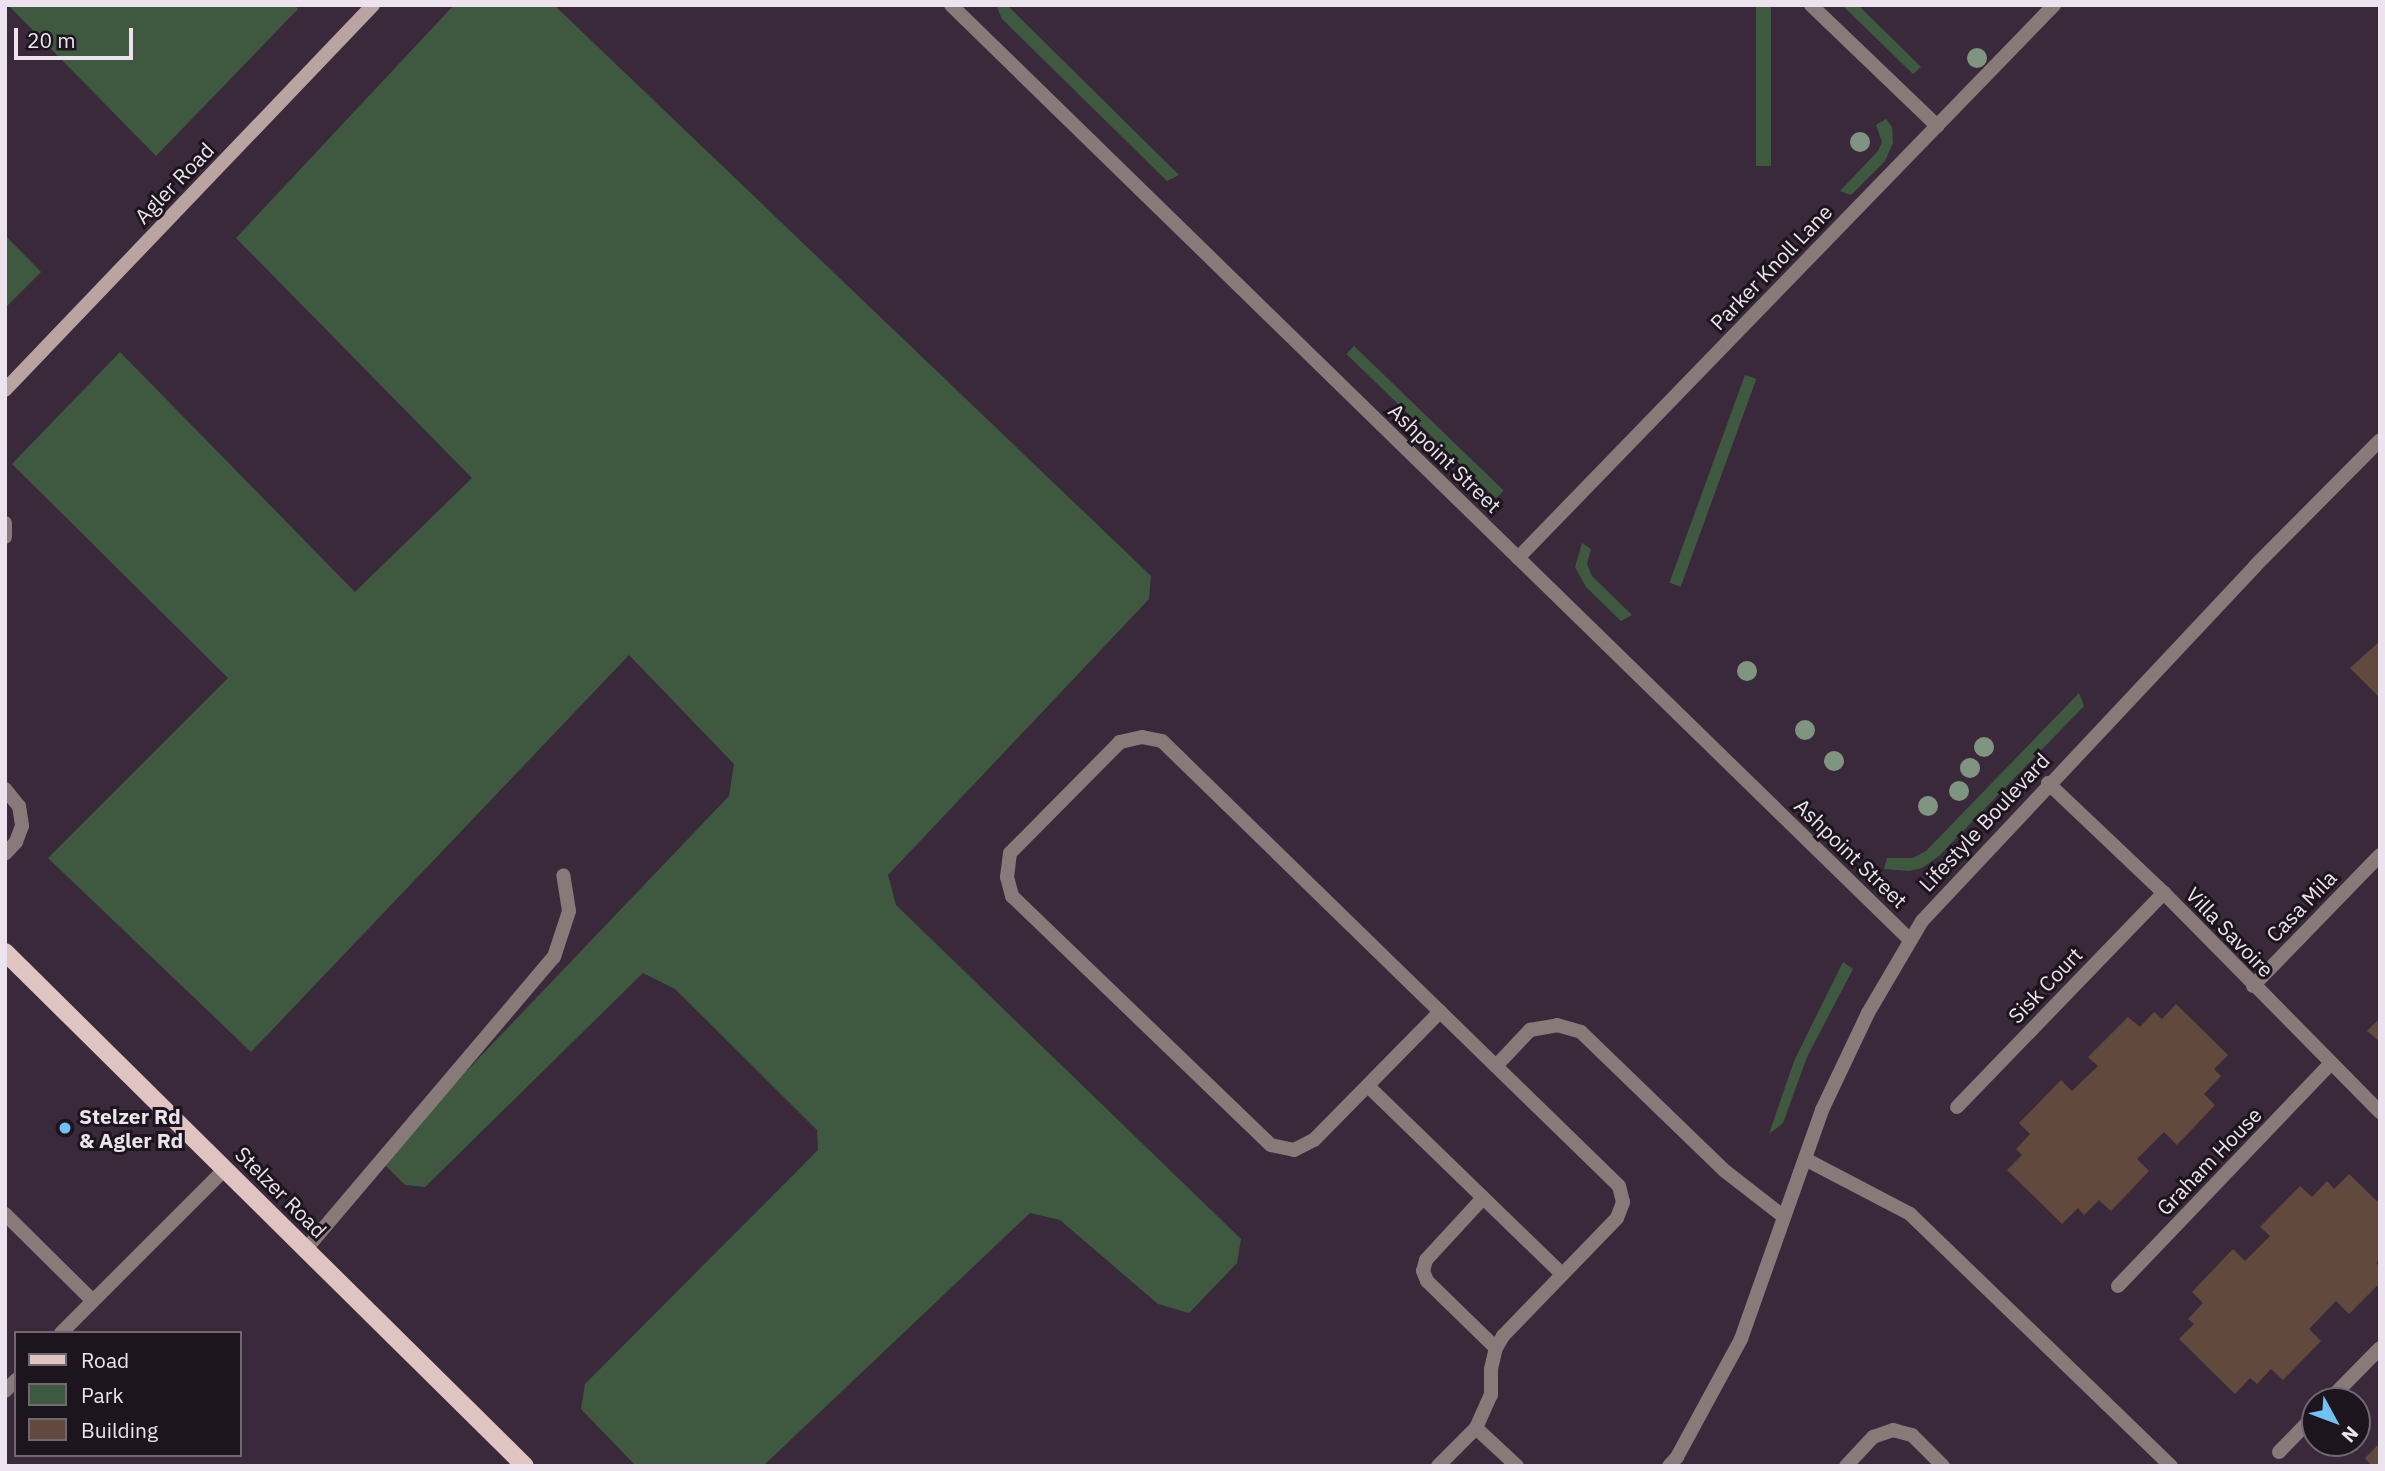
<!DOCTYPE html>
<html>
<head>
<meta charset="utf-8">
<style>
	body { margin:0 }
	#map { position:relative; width:2385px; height:1471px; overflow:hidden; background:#3a293b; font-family:"IBM Plex Sans",sans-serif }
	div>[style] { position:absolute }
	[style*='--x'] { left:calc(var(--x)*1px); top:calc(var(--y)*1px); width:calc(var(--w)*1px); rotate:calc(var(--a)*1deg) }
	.green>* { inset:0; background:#3f5941; transform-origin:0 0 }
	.building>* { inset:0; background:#614a3d }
	.lane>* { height:14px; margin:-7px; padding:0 7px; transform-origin:7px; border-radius:7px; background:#887a79 }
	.street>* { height:14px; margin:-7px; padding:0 7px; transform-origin:7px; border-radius:7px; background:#887a79 }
	.secondary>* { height:14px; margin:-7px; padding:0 7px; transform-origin:7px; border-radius:7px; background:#b9a4a2 }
	.primary>* { height:18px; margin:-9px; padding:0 9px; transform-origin:9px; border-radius:9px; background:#e0c4c2 }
	.trees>* { width:20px; height:20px; margin:-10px; border-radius:50%; background:#7f9582 }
	.dots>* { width:19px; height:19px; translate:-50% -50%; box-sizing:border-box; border:4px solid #1c151d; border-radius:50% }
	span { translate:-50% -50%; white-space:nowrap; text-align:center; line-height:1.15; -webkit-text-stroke:6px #1c151d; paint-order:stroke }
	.street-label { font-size:21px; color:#ede3ee }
	.poi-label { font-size:21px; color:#ede3ee; font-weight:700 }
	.left { translate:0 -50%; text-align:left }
	.frame { position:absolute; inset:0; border:7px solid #ede3ee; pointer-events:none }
	.legend { position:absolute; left:14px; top:1331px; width:228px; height:126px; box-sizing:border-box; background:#1c151d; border:2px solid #706771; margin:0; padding:9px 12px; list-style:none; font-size:21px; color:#ede3ee }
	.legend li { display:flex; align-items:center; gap:14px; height:35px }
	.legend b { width:35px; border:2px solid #706771 }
	.north { position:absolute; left:2301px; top:1387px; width:70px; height:70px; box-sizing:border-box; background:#1c151d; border:2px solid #706771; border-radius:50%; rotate:131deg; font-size:19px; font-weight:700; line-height:28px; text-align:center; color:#ede3ee }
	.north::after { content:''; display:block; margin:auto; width:24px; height:32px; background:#72c1f5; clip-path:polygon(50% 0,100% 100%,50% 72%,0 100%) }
	.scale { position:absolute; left:14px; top:28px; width:119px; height:32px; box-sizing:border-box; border:4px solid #ede3ee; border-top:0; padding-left:9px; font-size:21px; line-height:24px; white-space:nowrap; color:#ede3ee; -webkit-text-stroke:5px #1c151d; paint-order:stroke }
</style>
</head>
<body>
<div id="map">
	<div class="green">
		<i style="clip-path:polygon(8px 5px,294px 5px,298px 9px,156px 156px)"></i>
		<i style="clip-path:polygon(454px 5px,554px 5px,1151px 576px,1149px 599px,888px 875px,896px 905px,1241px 1239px,1237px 1263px,1189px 1313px,1158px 1304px,1060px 1220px,1030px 1213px,763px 1466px,636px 1466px,581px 1409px,585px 1384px,818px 1150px,817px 1130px,675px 989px,643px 973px,425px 1187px,405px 1185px,386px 1166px,395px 1146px,729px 796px,734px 764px,629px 655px,251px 1052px,48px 858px,228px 678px,12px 464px,120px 352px,355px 592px,472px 478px,236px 238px)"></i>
		<i style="clip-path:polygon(996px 5px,1007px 5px,1179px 175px,1167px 181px,1002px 19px)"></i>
		<i style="left:1756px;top:5px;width:15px;height:161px"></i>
		<i style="clip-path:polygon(1842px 5px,1858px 5px,1921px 67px,1913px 74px)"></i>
		<i style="clip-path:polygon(1886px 119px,1892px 127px,1893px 143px,1885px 161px,1851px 195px,1840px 191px,1878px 151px,1882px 142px,1876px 125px)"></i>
		<i style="clip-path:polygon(5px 235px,41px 272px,5px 308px)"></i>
		<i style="left:1354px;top:346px;width:208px;height:11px;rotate:44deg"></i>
		<i style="left:1745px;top:375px;width:12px;height:221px;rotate:20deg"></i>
		<i style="clip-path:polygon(1582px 543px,1591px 549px,1587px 564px,1592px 576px,1632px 615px,1621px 621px,1586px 587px,1575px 567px)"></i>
		<i style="clip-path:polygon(2079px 693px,2084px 706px,1939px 856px,1922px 868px,1909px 871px,1884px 869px,1887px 858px,1913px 858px,1926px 851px)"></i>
		<i style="clip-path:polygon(1843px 962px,1853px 969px,1807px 1057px,1783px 1123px,1769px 1134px,1794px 1061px)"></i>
	</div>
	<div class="building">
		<i style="clip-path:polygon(2380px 641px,2380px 698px,2350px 668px)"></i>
		<i style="clip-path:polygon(2176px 1004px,2228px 1055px,2214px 1069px,2221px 1076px,2204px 1094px,2215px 1105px,2177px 1145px,2164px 1132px,2137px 1159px,2149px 1171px,2111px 1211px,2099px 1200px,2084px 1215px,2078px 1208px,2062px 1224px,2007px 1170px,2022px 1155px,2016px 1149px,2030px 1134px,2019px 1123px,2061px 1080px,2072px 1091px,2098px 1066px,2088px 1057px,2128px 1017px,2140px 1027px,2154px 1012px,2162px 1019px)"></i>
		<i style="clip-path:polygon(2380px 1018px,2380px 1042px,2367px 1031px)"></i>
		<i style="clip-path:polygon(2349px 1174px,2380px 1204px,2380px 1259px,2376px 1263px,2380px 1267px,2380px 1283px,2349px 1314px,2336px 1301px,2309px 1329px,2321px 1341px,2283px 1380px,2271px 1369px,2257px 1384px,2250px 1378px,2235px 1394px,2179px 1339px,2194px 1324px,2188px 1319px,2203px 1303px,2192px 1292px,2233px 1249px,2245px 1261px,2270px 1236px,2260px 1227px,2300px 1186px,2312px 1197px,2327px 1181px,2334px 1189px)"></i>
		<i style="clip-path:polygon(2380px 1443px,2380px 1466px,2372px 1466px,2365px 1458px)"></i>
	</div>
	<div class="lane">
		<i style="--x:5;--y:523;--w:14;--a:90"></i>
		<i style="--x:5;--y:789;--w:22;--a:51"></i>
		<i style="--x:19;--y:806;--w:20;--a:81"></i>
		<i style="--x:22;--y:826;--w:17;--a:111"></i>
		<i style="--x:16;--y:842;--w:16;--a:133"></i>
		<i style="--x:1496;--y:1066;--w:50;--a:-46.6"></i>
		<i style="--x:1530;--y:1030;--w:27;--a:-10"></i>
		<i style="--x:1557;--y:1025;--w:25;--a:16"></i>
		<i style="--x:1581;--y:1032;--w:200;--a:44"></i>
		<i style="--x:1725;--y:1171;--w:75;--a:37.9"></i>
		<i style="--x:1369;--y:1087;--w:269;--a:44.1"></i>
		<i style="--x:1805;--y:1159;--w:119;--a:27.6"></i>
		<i style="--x:1910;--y:1214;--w:363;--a:44"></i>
		<i style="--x:1483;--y:1198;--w:84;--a:132.6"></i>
		<i style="--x:1426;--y:1260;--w:11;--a:105"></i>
		<i style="--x:1423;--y:1271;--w:11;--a:68"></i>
		<i style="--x:1427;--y:1281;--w:96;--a:44.2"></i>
		<i style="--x:5;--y:1214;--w:122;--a:44.7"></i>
		<i style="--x:306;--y:1249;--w:383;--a:-49.7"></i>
		<i style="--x:554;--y:957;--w:48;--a:-71.9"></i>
		<i style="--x:569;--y:911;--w:36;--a:-99"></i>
		<i style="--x:61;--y:1333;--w:232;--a:-45"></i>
		<i style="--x:5;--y:1391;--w:16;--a:-45"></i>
		<i style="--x:1476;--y:1428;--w:56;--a:42.8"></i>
		<i style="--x:1438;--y:1466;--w:54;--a:-45"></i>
		<i style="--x:1476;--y:1428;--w:36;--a:-66"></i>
		<i style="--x:1491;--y:1395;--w:26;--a:-90"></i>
		<i style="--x:1491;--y:1369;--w:22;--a:-77"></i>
		<i style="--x:1496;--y:1348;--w:14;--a:-60"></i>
		<i style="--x:1503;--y:1336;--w:164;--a:-46"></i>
		<i style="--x:1617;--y:1218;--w:17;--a:-69"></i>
		<i style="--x:1623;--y:1202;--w:16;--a:-104"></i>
		<i style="--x:1619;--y:1186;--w:638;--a:-135.76"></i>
		<i style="--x:1162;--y:741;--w:20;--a:-169"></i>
		<i style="--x:1142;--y:737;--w:23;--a:167"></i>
		<i style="--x:1120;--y:742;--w:156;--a:134.7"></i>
		<i style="--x:1010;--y:853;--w:24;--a:97"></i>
		<i style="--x:1007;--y:877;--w:20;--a:75"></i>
		<i style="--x:1012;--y:896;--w:359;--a:43.9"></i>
		<i style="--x:1271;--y:1145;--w:24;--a:12"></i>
		<i style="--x:1294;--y:1150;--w:22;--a:-27"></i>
		<i style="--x:1314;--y:1140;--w:180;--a:-45.5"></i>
		<i style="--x:1846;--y:1466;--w:40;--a:-47"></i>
		<i style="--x:1873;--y:1437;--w:21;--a:-19"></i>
		<i style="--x:1893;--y:1430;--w:20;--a:15"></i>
		<i style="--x:1912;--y:1435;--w:44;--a:45"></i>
	</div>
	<div class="street">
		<i style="--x:951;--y:5;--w:1339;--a:44.27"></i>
		<i style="--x:1811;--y:5;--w:175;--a:43.8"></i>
		<i style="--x:1518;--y:558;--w:770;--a:-45.89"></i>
		<i style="--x:2048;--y:783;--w:160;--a:43.5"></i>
		<i style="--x:2164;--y:893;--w:308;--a:45.4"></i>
		<i style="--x:2253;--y:986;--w:182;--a:-45.9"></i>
		<i style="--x:1957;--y:1107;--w:298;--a:-46"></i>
		<i style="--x:2118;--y:1286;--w:307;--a:-46.3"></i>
		<i style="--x:2328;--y:1401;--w:74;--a:-45.5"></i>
		<i style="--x:2279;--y:1452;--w:52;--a:-45.8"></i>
		<i style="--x:1669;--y:1466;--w:12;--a:-48"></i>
		<i style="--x:1677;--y:1457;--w:134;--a:-61.5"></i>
		<i style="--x:1741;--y:1339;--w:243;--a:-70.5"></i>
		<i style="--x:1822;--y:1110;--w:107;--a:-64.6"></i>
		<i style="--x:1868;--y:1013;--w:107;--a:-59.6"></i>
		<i style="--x:1922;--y:921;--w:487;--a:-46.8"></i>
		<i style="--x:2255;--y:566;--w:177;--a:-45.2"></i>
	</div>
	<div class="secondary">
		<i style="--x:5;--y:390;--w:533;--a:-46.29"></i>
	</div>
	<div class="primary">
		<i style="--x:5;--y:952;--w:731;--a:44.67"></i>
	</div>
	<div class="trees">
		<i style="left:1977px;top:58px"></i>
		<i style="left:1860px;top:142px"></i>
		<i style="left:1747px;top:671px"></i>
		<i style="left:1805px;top:730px"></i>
		<i style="left:1984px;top:747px"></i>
		<i style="left:1834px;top:761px"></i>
		<i style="left:1970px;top:768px"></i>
		<i style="left:1959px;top:791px"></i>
		<i style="left:1928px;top:806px"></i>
	</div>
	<div class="dots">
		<i style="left:65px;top:1128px;background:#72c1f5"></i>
	</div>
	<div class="street-label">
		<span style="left:174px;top:183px;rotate:-46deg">Agler Road</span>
		<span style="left:1771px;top:267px;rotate:-46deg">Parker Knoll Lane</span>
		<span style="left:1445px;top:458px;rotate:44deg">Ashpoint Street</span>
		<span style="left:1984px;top:822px;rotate:-47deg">Lifestyle Boulevard</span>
		<span style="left:1851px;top:853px;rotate:44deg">Ashpoint Street</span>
		<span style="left:2301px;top:906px;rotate:-46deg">Casa Mila</span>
		<span style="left:2230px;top:932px;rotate:46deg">Villa Savoire</span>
		<span style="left:2045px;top:985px;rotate:-46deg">Sisk Court</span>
		<span style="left:2209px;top:1161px;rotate:-46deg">Graham House</span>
		<span style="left:281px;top:1192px;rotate:45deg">Stelzer Road</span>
	</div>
	<div class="poi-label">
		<span class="left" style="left:79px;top:1128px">Stelzer Rd<br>&amp; Agler Rd</span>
	</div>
	<div class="frame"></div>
	<ul class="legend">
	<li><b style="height:9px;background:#e0c4c2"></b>Road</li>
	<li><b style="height:19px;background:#3f5941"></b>Park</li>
	<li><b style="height:19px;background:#614a3d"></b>Building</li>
	</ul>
	<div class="north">N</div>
	<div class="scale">20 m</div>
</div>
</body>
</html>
